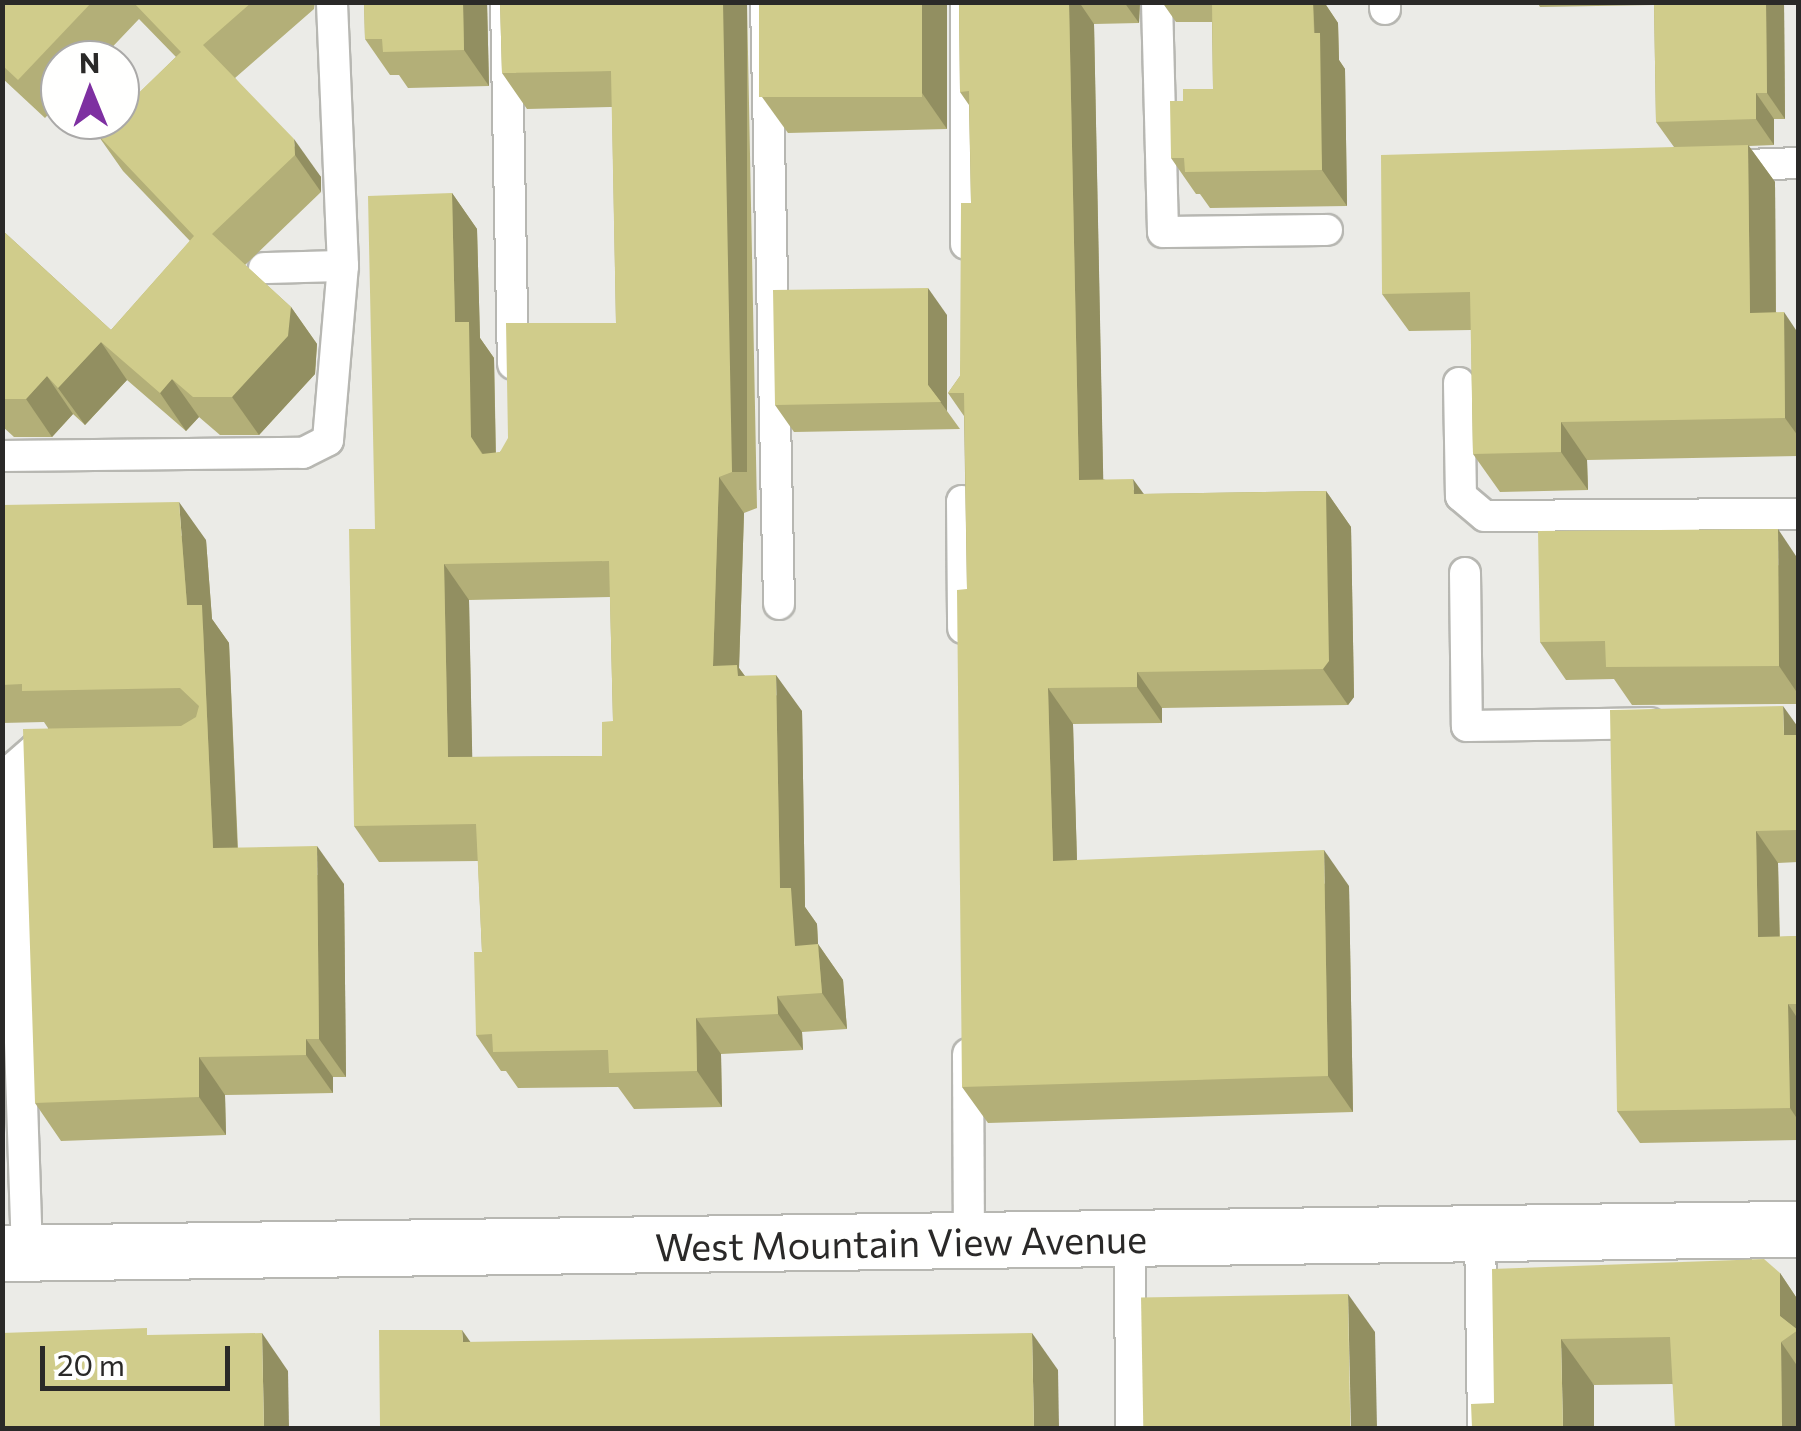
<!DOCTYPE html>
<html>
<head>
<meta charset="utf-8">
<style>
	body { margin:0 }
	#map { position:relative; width:1801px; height:1431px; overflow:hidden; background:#ebebe7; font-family:Commissioner,sans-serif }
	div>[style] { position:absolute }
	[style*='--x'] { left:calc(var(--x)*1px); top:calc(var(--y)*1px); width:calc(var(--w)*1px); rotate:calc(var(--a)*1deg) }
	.roads { filter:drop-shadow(2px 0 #b7b7b2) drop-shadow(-2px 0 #b7b7b2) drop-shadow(0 2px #b7b7b2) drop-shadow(0 -2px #b7b7b2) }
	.lane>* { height:30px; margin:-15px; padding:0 15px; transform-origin:15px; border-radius:15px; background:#fff }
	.street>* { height:55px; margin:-27.5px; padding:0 27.5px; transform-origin:27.5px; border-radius:27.5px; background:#fff }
	.wall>* { inset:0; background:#b3af78 }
	.shaded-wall>* { inset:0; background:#928f61; transform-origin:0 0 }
	.building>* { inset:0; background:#d0cc8b; transform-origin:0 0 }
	span { translate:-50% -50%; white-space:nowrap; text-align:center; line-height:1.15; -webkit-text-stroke:10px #fffffe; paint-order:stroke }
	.street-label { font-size:38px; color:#2a2928 }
	.frame { position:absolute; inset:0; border:5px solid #2a2928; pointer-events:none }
	.north { position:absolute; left:40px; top:40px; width:100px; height:100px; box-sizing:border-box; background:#fffffe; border:2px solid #aaa9a8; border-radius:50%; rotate:359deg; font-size:28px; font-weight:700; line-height:40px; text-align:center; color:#2a2928 }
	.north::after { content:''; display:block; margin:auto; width:35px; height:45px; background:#7e30a1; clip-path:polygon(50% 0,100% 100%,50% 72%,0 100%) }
	.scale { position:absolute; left:40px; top:1346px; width:190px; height:45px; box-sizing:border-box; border:5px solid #2a2928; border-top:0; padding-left:12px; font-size:30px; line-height:35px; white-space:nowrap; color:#2a2928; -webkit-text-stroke:8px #fffffe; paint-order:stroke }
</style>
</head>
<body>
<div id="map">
	<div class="roads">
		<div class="lane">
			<i style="--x:506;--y:2;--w:362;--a:88.9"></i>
			<i style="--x:766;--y:2;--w:602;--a:88.76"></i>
			<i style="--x:966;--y:2;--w:242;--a:90"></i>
			<i style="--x:1157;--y:2;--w:230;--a:88.5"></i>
			<i style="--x:1163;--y:232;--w:164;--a:-0.7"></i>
			<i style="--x:1385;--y:2;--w:7;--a:90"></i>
			<i style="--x:1723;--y:166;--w:75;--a:-2.3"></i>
			<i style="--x:264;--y:268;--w:79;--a:-1.5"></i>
			<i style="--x:1459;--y:383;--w:113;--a:89"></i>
			<i style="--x:1461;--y:496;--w:31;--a:40"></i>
			<i style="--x:1485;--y:516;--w:313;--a:-0.4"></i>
			<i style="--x:2;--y:456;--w:301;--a:-0.6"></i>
			<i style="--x:303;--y:453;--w:28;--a:-27"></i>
			<i style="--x:328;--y:440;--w:175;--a:-85.1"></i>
			<i style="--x:343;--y:266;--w:264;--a:-92.4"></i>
			<i style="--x:962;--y:501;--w:127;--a:89.5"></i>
			<i style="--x:1465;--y:573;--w:153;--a:89.3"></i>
			<i style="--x:1467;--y:726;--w:183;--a:-0.9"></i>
			<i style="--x:968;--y:1054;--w:186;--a:89.7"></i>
			<i style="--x:1480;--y:1232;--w:196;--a:89.1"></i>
			<i style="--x:1130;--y:1238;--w:190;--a:89.7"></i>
			<i style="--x:27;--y:1253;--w:483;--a:-91.9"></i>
			<i style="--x:11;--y:770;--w:33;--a:-41"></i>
			<i style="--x:36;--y:748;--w:23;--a:-2"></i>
		</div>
		<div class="street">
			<i style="--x:2;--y:1253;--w:1796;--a:-0.77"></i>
		</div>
	</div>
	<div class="wall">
		<i style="clip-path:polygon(2px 2px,315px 2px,314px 9px,235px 78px,321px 177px,321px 192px,245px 265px,291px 307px,317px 344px,315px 374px,259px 435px,220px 435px,199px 417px,186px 431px,127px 380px,85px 425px,73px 414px,52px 437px,14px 437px,2px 426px,2px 230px,111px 330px,190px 241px,123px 171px,97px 134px,176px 57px,139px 19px,100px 60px,60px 60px,60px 102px,45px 118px,2px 78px)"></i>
		<i style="clip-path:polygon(364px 2px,487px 2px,489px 86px,408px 88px,399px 75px,390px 75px,365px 39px)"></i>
		<i style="clip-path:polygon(evenodd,500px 2px,747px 2px,757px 508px,744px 513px,739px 668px,745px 676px,802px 711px,805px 907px,817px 924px,818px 944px,843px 980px,847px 1029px,802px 1032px,803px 1050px,721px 1054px,722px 1107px,634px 1109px,618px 1087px,518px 1088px,506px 1071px,501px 1071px,476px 1035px,482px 952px,478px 861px,379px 862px,354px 826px,375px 529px,452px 193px,477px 229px,480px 338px,494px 358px,496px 453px,500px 452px,616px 323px,612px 107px,527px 109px,502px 73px,500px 2px,610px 597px,613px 721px,602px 756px,472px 757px,469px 600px,610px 597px)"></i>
		<i style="clip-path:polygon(759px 2px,947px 2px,947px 129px,788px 133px,762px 97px)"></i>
		<i style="clip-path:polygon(959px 2px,1140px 2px,1139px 23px,1094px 24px,1103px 479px,1144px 494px,1326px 491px,1351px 527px,1354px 697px,1348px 705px,1162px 708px,1162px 723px,1073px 724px,1077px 860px,1349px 886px,1353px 1112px,988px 1123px,962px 1087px,967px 589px,964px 416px,948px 393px,960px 376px,971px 203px,969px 105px,960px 92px)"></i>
		<i style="clip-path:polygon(1162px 2px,1324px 2px,1338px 23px,1339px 60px,1345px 69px,1347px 206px,1210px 208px,1200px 194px,1196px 194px,1171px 158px,1183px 101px,1213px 89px,1212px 22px,1176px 22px)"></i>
		<i style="clip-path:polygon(1537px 2px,1784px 2px,1785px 119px,1774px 119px,1774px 145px,1749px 146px,1775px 182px,1776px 312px,1798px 333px,1798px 456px,1587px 460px,1588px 490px,1500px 492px,1473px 454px,1471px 330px,1409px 331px,1382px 294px,1674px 147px,1656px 122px,1654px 5px,1540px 7px)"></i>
		<i style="clip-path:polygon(947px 315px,947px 411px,960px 429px,794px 432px,775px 405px)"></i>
		<i style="clip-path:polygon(2px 505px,206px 540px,212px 619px,229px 643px,238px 848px,344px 884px,346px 1077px,333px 1077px,333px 1093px,225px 1095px,226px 1135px,61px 1141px,35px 1103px,48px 728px,44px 722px,2px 723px)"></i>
		<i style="clip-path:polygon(1798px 559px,1798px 704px,1632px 705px,1614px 679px,1566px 680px,1540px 642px)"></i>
		<i style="clip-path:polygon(1798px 727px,1798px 862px,1778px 863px,1780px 937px,1798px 936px,1798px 1140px,1640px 1143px,1617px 1111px)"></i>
		<i style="clip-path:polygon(1492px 1269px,1780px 1273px,1798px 1300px,1798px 1428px,1672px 1384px,1594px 1385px)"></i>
	</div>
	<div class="shaded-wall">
		<i style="clip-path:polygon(463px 2px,487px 2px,489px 86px,464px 50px)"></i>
		<i style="left:723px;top:2px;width:24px;height:470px"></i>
		<i style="clip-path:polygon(922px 2px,947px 2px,947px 129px,922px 93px)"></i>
		<i style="clip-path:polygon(1069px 2px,1079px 2px,1094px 24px,1104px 516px,1079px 480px)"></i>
		<i style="clip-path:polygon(1124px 2px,1140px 2px,1139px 23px)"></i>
		<i style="clip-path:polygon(1313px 2px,1324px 2px,1338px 23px,1339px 60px,1345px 69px,1347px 206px,1322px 170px)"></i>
		<i style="clip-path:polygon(1766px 2px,1784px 2px,1785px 119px,1767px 93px)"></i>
		<i style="clip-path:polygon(1756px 93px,1774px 119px,1774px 145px,1756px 119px)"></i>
		<i style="clip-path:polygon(294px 139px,321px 177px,321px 192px,295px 155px)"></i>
		<i style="clip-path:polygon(1748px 145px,1775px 182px,1776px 350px,1750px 313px)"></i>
		<i style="clip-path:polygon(452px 193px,477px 229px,480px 338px,494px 358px,496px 473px,471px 437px,455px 322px)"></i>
		<i style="clip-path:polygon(928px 288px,947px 315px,947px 411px,928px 385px)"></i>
		<i style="clip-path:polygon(291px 307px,317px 344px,315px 374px,259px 435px,232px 397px)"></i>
		<i style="clip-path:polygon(1784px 312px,1798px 333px,1798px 436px,1785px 418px)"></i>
		<i style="clip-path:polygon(101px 342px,127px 380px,85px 425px,58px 388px)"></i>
		<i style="clip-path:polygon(47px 376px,73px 414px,52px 437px,26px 399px)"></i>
		<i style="clip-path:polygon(172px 379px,199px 417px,186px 431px,160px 393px)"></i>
		<i style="clip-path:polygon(1561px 422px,1587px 460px,1588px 490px,1561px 452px)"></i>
		<i style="clip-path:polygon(719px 477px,744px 513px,739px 668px,763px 701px,713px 666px)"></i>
		<i style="clip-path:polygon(1133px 479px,1159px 515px,1134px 494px)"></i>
		<i style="clip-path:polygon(1326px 491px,1351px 527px,1354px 697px,1348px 705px,1323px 669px)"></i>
		<i style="clip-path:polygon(179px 502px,206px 540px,212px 619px,229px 643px,239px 886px,213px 848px,203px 628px,187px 605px)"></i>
		<i style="clip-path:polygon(1778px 529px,1798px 559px,1798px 694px,1779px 666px)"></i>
		<i style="clip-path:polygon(444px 564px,469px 600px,473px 793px,448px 757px)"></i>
		<i style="clip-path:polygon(1137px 672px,1162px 708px,1162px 723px,1137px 687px)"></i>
		<i style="clip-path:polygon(776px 675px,802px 711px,805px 907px,817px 924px,820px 982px,795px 946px,780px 888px)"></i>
		<i style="clip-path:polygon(1048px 688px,1073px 724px,1078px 897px,1053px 861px)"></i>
		<i style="clip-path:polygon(1783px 706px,1798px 727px,1798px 756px,1784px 735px)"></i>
		<i style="clip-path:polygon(1756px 831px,1778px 863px,1780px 969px,1758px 937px)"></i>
		<i style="clip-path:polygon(317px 846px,344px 884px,346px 1077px,319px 1039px)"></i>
		<i style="clip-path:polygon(1324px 850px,1349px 886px,1353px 1112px,1328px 1076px)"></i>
		<i style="clip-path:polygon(818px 944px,843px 980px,847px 1029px,822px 993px)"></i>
		<i style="clip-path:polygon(777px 996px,802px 1032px,803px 1050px,778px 1014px)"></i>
		<i style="clip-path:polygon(1788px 1004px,1798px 1019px,1798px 1120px,1790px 1108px)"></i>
		<i style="clip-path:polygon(696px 1018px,721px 1054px,722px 1107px,697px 1071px)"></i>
		<i style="clip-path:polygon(306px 1039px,333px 1077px,333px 1093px,306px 1055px)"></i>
		<i style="clip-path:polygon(199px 1057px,225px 1095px,226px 1135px,199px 1097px)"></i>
		<i style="clip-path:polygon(1780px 1273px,1798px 1300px,1798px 1331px,1780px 1316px)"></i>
		<i style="clip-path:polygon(1348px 1294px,1375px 1332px,1377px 1428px,1351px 1428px)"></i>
		<i style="clip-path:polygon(462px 1330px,488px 1367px,463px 1342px)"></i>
		<i style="clip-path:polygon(262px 1333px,288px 1371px,289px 1428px,264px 1428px)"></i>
		<i style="clip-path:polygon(1032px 1333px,1058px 1370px,1059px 1428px,1034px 1428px)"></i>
		<i style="clip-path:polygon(1561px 1339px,1594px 1385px,1594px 1428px,1563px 1428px)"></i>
		<i style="clip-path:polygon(1781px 1342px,1798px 1367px,1798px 1428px,1782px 1428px)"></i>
	</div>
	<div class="building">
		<i style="clip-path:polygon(2px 2px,92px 2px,18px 80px,2px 65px)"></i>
		<i style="clip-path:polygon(133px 2px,252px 2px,203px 45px,294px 139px,295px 155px,212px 234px,291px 307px,288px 336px,232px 397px,193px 397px,172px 379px,160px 393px,101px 342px,58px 388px,47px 376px,26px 399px,2px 399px,2px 230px,111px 330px,194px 236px,97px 134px,111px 120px,120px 120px,120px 111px,181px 52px)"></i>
		<i style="clip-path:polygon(364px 2px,463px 2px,464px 50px,383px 52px,382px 39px,365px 39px)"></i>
		<i style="clip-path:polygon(evenodd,500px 2px,723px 2px,732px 472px,719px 477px,713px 666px,737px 665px,738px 676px,776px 675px,780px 888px,791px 888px,795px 946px,818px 944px,822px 993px,777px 996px,778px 1014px,696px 1018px,697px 1071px,609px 1073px,608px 1050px,493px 1052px,492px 1034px,476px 1035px,474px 952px,482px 952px,476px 824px,354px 826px,349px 529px,375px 529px,368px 196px,452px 193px,455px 322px,469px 322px,471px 437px,482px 454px,500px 452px,508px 438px,506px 323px,616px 323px,611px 71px,502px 73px,500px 2px,609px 561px,613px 721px,602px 722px,602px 756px,448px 757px,444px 564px,609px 561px)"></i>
		<i style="left:759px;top:2px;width:163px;height:95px"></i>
		<i style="clip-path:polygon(959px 2px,1069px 2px,1079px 480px,1133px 479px,1134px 494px,1326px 491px,1329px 661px,1323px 669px,1137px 672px,1137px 687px,1048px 688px,1053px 861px,1324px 850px,1328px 1076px,962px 1087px,957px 590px,967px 589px,964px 393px,948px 393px,960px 376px,961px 203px,971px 203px,969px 91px,960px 92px)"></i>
		<i style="clip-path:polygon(1212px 2px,1313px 2px,1314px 33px,1320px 33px,1322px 170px,1185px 172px,1184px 158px,1171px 158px,1170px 101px,1183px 101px,1183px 89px,1213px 89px)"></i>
		<i style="clip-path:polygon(1654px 2px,1766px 2px,1767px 93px,1756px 93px,1756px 119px,1656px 122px)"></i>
		<i style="clip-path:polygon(1748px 145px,1750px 313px,1784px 312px,1785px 418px,1561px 422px,1561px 452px,1473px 454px,1470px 292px,1382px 294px,1381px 155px)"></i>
		<i style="clip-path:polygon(928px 288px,928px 385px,941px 402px,775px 405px,773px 290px)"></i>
		<i style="clip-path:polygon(179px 502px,187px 605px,202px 605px,213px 848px,317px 846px,319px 1039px,306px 1039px,306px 1055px,199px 1057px,199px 1097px,35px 1103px,23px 729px,181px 726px,196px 717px,199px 706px,180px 688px,22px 691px,22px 684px,2px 685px,2px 505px)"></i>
		<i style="clip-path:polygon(1778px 529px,1779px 666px,1606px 667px,1605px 641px,1540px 642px,1538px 531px)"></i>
		<i style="clip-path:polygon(1783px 706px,1784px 735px,1798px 735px,1798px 830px,1756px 831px,1758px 937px,1798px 936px,1798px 1004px,1788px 1004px,1790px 1108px,1617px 1111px,1610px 710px)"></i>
		<i style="clip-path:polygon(1764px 1259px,1780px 1273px,1780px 1316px,1798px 1330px,1781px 1342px,1782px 1428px,1675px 1428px,1670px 1337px,1561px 1339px,1563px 1428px,1472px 1428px,1471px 1404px,1494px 1403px,1492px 1269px)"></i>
		<i style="left:1348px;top:1294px;width:134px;height:207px;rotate:89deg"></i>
		<i style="clip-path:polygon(147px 1328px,147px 1335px,262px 1333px,264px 1428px,2px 1428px,2px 1333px)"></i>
		<i style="clip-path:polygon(379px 1330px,462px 1330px,463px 1342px,1032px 1333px,1034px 1428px,380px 1428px)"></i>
	</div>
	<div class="street-label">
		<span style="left:901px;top:1242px;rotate:-1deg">West Mountain View Avenue</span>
	</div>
	<div class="frame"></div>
	<div class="north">N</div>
	<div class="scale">20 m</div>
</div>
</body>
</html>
